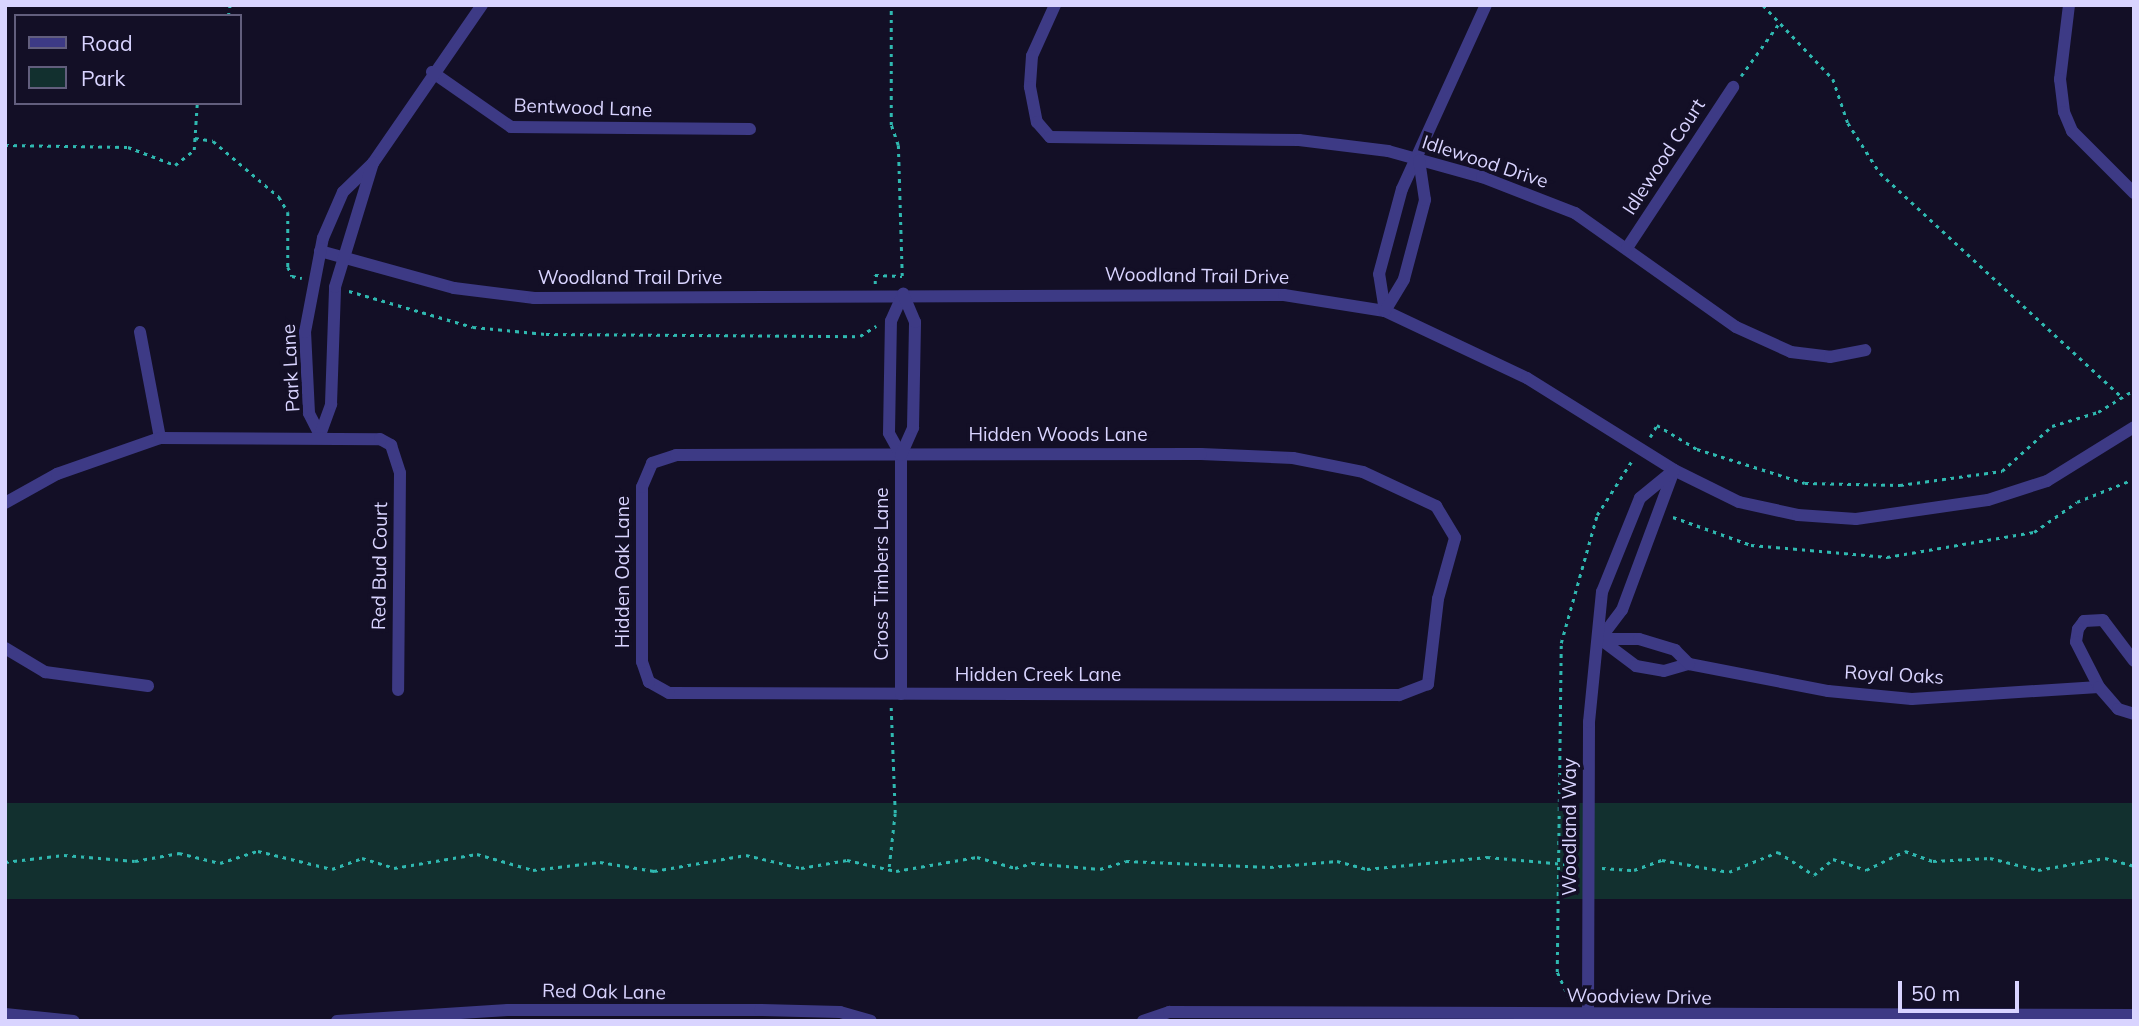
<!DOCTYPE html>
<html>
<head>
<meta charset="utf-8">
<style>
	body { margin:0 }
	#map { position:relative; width:2139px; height:1026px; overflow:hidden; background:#130f26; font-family:Mulish,sans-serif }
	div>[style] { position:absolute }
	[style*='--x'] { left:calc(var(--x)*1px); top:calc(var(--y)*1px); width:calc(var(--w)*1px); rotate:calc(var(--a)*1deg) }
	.green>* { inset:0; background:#12302f; transform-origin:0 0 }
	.path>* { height:2.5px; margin-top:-1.25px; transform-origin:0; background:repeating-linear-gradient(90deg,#2fb8b0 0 3.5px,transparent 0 8.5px) }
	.minor>* { height:12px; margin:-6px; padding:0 6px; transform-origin:6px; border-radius:6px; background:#3d3a85 }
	span { translate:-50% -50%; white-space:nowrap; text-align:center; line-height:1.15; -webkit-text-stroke:7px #130f26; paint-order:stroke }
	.street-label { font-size:19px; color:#d9d4ff }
	.frame { position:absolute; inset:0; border:7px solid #d9d4ff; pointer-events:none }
	.legend { position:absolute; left:14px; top:14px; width:228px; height:91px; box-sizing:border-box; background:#130f26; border:2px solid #625e7d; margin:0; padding:9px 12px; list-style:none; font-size:21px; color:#d9d4ff }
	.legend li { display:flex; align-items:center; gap:14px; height:35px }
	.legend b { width:35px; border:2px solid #625e7d }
	.scale { position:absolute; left:1898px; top:981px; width:121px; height:32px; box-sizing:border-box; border:4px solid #d9d4ff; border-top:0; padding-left:9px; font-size:21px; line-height:24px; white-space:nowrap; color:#d9d4ff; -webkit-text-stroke:5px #130f26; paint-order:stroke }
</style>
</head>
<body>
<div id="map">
	<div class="green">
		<i style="left:5px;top:803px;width:2129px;height:96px"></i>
	</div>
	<div class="path">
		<i style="--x:1763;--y:5;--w:102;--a:46.6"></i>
		<i style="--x:1833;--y:79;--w:46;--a:71.2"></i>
		<i style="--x:1848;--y:123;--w:59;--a:57.4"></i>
		<i style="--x:1880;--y:173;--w:330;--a:42.8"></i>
		<i style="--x:228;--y:16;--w:11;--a:-80"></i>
		<i style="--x:1741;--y:76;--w:67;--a:-54.2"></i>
		<i style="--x:195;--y:138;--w:18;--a:9"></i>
		<i style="--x:213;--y:141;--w:87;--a:40.3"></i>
		<i style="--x:279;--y:197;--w:17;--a:59"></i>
		<i style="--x:288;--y:212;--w:55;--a:90"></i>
		<i style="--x:288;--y:267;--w:10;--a:66"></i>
		<i style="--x:292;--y:276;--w:10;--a:11"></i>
		<i style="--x:5;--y:145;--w:123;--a:0.9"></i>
		<i style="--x:128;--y:147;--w:50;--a:21"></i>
		<i style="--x:175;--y:165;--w:24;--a:-38"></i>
		<i style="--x:194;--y:150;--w:47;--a:-86.3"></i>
		<i style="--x:875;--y:284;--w:9;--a:-90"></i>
		<i style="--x:875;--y:275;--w:27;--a:2"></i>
		<i style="--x:902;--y:276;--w:131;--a:-91.7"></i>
		<i style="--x:898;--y:145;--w:21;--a:-109"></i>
		<i style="--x:891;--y:125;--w:120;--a:-90"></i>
		<i style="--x:349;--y:291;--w:129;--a:16.2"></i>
		<i style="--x:473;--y:327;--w:73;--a:5.5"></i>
		<i style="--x:546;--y:334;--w:314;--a:0.4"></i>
		<i style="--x:860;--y:336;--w:19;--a:-32"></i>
		<i style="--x:1650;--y:437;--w:14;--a:-60"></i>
		<i style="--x:1657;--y:425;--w:47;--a:31"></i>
		<i style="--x:1697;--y:449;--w:113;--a:17.5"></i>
		<i style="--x:1805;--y:483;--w:95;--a:1.2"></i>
		<i style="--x:1900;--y:485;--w:103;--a:-7.8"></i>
		<i style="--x:2002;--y:471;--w:67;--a:-42"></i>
		<i style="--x:2052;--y:426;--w:48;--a:-16.9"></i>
		<i style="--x:2098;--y:412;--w:42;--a:-31.4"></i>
		<i style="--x:1673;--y:517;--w:83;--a:19.7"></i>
		<i style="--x:1751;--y:545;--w:137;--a:5"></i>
		<i style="--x:1887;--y:557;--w:149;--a:-9.7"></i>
		<i style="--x:2034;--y:532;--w:52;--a:-34.9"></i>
		<i style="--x:2077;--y:502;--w:61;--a:-22"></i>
		<i style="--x:5;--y:862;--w:59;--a:-6.8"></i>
		<i style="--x:64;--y:855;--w:71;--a:4.8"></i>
		<i style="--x:135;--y:861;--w:45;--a:-10.3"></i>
		<i style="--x:179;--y:853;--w:42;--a:13.7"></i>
		<i style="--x:220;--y:863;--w:40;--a:-18"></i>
		<i style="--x:258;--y:851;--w:76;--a:13.7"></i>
		<i style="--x:332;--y:869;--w:32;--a:-20"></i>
		<i style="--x:362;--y:858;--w:34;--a:17"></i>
		<i style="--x:394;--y:868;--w:84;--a:-9.6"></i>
		<i style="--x:477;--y:854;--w:58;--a:15.9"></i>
		<i style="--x:533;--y:870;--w:67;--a:-6.8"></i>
		<i style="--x:600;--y:862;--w:55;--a:9.5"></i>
		<i style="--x:654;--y:871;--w:93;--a:-9.9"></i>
		<i style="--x:746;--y:855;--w:57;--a:13.3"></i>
		<i style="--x:801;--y:868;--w:47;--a:-9.9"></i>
		<i style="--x:847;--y:860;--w:50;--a:12.7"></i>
		<i style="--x:896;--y:871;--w:82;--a:-9.8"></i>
		<i style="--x:977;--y:857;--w:40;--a:16"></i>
		<i style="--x:1015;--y:868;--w:18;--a:-16"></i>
		<i style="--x:1032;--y:863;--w:68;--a:5"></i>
		<i style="--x:1100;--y:869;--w:27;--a:-17"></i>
		<i style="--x:1126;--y:861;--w:144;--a:2.4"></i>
		<i style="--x:1270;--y:867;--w:67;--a:-5.1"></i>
		<i style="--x:1337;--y:861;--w:31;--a:15"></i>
		<i style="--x:1367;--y:869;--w:121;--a:-5.7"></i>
		<i style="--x:1487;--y:857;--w:88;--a:5.2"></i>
		<i style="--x:889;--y:867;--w:54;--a:-83.7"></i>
		<i style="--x:895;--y:813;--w:106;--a:-92.2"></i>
		<i style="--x:1602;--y:868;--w:32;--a:4"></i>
		<i style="--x:1634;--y:870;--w:30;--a:-20"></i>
		<i style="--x:1662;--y:860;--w:68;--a:10.2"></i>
		<i style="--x:1729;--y:872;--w:53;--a:-22.2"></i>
		<i style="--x:1778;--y:852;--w:43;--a:32.6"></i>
		<i style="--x:1814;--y:875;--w:25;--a:-40"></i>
		<i style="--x:1833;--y:859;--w:35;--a:18"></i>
		<i style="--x:1866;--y:870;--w:43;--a:-26"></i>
		<i style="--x:1905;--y:851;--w:30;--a:20"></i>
		<i style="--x:1933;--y:861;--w:57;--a:-3"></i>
		<i style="--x:1990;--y:858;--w:49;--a:14"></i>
		<i style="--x:2038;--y:870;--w:68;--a:-10.2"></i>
		<i style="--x:2105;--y:858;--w:30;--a:15"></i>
		<i style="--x:1569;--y:999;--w:30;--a:-114"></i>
		<i style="--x:1557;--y:972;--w:329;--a:-89.3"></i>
		<i style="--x:1561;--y:643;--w:133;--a:-74.3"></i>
		<i style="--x:1597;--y:515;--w:63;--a:-57.3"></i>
	</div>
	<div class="minor">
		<i style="--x:1055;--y:5;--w:56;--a:114.3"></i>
		<i style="--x:1032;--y:56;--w:31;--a:94"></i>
		<i style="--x:1030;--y:87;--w:36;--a:79"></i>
		<i style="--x:1037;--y:122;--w:20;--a:49"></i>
		<i style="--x:1050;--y:137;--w:249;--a:0.7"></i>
		<i style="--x:1299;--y:140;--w:90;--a:7"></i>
		<i style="--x:1388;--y:151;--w:98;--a:15.5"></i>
		<i style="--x:1482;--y:177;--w:100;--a:21.2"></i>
		<i style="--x:1575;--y:213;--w:197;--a:35.3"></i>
		<i style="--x:1736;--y:327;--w:60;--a:24.4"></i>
		<i style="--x:1791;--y:352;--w:39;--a:7"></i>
		<i style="--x:1830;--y:357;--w:36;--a:-11"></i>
		<i style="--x:2069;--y:5;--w:75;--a:96.9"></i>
		<i style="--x:2060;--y:79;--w:33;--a:83"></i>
		<i style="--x:2064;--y:112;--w:21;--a:67"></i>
		<i style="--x:2072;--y:131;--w:88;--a:45"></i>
		<i style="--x:432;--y:72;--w:96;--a:34.8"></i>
		<i style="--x:511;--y:127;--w:239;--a:0.5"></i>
		<i style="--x:1627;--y:248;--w:193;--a:-56.6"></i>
		<i style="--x:320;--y:251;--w:139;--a:15.4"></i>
		<i style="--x:454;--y:288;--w:81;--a:7.1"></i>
		<i style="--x:534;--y:298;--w:750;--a:-0.23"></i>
		<i style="--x:1284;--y:295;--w:102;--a:9"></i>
		<i style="--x:1385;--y:311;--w:157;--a:25.3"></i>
		<i style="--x:1527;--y:378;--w:173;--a:32"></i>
		<i style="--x:1674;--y:470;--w:72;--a:26.2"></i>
		<i style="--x:1739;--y:502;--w:60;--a:12.4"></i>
		<i style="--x:1798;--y:515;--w:58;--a:3.9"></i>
		<i style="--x:1856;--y:519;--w:133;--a:-8.2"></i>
		<i style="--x:1988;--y:500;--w:62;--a:-17.9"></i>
		<i style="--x:2047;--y:481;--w:102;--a:-31.8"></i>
		<i style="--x:1385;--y:311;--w:37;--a:-99"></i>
		<i style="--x:1379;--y:274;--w:88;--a:-74.9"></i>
		<i style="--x:1402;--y:189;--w:202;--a:-65.5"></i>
		<i style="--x:1385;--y:311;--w:37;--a:-59"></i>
		<i style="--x:1404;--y:279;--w:82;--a:-75.1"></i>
		<i style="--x:1425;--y:200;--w:40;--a:-98.5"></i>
		<i style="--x:140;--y:332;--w:108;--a:79.3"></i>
		<i style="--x:320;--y:435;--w:25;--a:-117"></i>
		<i style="--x:309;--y:413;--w:81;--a:-92.8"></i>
		<i style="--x:305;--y:332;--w:96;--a:-79.2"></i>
		<i style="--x:323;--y:238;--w:50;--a:-66.5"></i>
		<i style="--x:343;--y:192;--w:42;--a:-44"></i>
		<i style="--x:373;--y:163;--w:192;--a:-55.4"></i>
		<i style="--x:320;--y:435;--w:33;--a:-70"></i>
		<i style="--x:331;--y:404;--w:117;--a:-88"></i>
		<i style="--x:335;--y:287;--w:130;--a:-73"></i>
		<i style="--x:1201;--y:454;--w:92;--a:2.5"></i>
		<i style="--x:1293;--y:458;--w:71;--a:11.3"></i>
		<i style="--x:1363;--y:472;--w:81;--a:25"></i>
		<i style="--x:1436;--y:506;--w:37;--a:59"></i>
		<i style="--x:1455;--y:538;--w:63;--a:105.6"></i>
		<i style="--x:1438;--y:599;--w:86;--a:96.7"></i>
		<i style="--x:1428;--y:684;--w:31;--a:159"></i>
		<i style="--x:1399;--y:695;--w:730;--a:-179.84"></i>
		<i style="--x:669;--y:693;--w:23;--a:-151"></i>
		<i style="--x:649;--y:682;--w:21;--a:-109"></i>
		<i style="--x:642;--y:662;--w:175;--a:-90"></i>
		<i style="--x:642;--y:487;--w:26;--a:-67"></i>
		<i style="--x:652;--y:463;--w:25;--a:-18"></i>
		<i style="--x:676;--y:455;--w:525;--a:-0.11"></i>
		<i style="--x:901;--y:455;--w:25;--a:-119"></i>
		<i style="--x:889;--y:433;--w:112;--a:-89"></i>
		<i style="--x:891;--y:321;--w:30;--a:-66"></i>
		<i style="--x:5;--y:503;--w:60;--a:-29.1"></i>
		<i style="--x:57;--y:474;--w:109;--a:-19.3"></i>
		<i style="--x:160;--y:438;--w:220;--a:0.3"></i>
		<i style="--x:380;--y:439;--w:13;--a:29"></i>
		<i style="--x:391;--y:445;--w:29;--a:72"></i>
		<i style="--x:400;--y:473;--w:217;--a:90.5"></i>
		<i style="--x:1600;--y:639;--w:45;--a:36.9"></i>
		<i style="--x:1636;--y:666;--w:28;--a:10"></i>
		<i style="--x:1664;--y:671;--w:26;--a:-16"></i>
		<i style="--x:1689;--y:664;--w:142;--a:11"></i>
		<i style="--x:1828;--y:691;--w:84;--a:5.4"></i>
		<i style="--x:1912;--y:699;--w:187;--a:-3.7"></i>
		<i style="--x:1600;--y:639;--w:36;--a:-53"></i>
		<i style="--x:1622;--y:610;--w:149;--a:-69.6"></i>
		<i style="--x:1600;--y:639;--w:39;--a:0"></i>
		<i style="--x:1639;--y:639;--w:38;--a:17"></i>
		<i style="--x:1675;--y:650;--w:20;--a:45"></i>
		<i style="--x:5;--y:648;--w:47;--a:31"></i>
		<i style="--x:45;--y:672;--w:104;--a:7.7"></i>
		<i style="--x:2134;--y:661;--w:51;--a:-127.1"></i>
		<i style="--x:2103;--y:620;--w:19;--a:177"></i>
		<i style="--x:2084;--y:621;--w:10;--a:127"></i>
		<i style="--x:2078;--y:629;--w:13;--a:99"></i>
		<i style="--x:2076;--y:642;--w:51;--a:62.9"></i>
		<i style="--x:2099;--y:687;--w:29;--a:49"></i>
		<i style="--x:2118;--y:709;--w:17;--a:17"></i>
		<i style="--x:901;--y:694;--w:239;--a:-90"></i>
		<i style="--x:901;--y:455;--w:30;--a:-66"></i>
		<i style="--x:913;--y:428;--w:106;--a:-88.9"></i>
		<i style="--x:915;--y:322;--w:30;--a:-113"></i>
		<i style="--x:5;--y:1014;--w:69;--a:5.8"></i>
		<i style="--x:1588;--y:1015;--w:293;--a:-89.8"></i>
		<i style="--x:1589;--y:722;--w:131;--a:-84.3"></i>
		<i style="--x:1602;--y:592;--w:101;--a:-68"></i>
		<i style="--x:1640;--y:498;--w:44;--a:-39.5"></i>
		<i style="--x:337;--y:1021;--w:171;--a:-3.7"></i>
		<i style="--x:508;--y:1010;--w:252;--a:0"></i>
		<i style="--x:760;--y:1010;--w:80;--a:1.4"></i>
		<i style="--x:840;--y:1012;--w:32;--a:16"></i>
		<i style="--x:1143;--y:1021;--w:28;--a:-19"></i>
		<i style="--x:1169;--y:1012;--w:965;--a:0.18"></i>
	</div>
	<div class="street-label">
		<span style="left:583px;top:108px;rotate:2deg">Bentwood Lane</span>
		<span style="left:1664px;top:157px;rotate:-57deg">Idlewood Court</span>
		<span style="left:1485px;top:162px;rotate:18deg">Idlewood Drive</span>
		<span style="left:1197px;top:276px;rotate:1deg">Woodland Trail Drive</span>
		<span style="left:630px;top:278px">Woodland Trail Drive</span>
		<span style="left:291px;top:368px;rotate:-93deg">Park Lane</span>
		<span style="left:1058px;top:435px">Hidden Woods Lane</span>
		<span style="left:380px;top:566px;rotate:-89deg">Red Bud Court</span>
		<span style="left:623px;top:572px;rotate:-90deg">Hidden Oak Lane</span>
		<span style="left:882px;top:574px;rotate:-90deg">Cross Timbers Lane</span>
		<span style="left:1038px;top:675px">Hidden Creek Lane</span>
		<span style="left:1894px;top:675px;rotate:3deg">Royal Oaks</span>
		<span style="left:1570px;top:827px;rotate:-90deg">Woodland Way</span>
		<span style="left:604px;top:992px;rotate:1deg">Red Oak Lane</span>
		<span style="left:1639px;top:997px;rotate:1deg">Woodview Drive</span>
	</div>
	<div class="frame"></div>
	<ul class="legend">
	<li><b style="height:9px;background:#3d3a85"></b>Road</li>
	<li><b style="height:19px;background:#12302f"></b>Park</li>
	</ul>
	<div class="scale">50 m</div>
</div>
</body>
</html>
